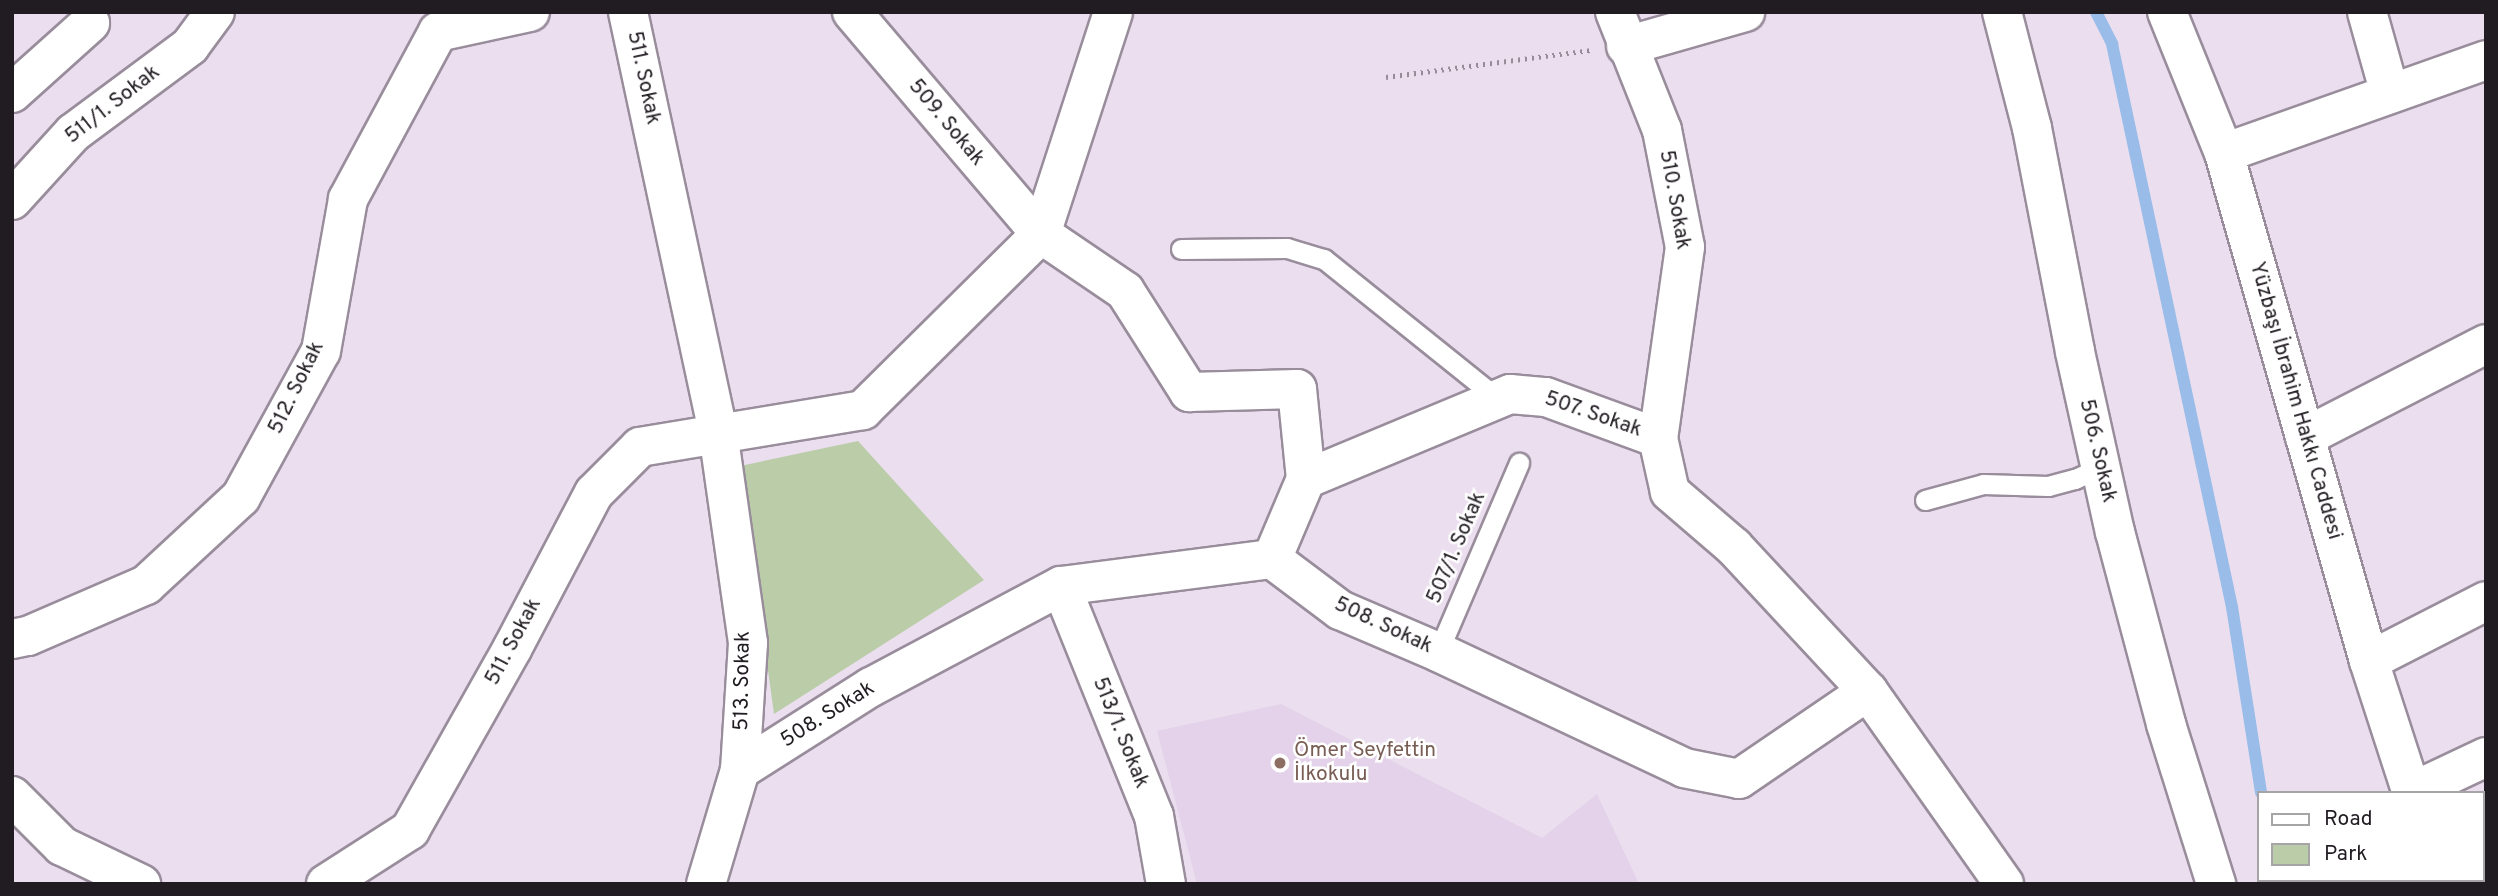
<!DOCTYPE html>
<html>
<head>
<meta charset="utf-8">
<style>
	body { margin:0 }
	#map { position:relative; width:2498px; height:896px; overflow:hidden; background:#ebdfef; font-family:Overpass,sans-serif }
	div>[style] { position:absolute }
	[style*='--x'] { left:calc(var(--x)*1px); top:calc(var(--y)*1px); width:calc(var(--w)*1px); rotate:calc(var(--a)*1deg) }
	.built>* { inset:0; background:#e3d2e9 }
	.green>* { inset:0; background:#bbcca9 }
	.stream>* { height:12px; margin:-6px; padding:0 6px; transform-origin:6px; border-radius:6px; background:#9abce9 }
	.path>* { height:4.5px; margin-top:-2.25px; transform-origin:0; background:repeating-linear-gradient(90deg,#958c98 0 2px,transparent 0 7px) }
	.roads { filter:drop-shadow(2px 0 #998d9c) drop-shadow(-2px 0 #998d9c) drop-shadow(0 2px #998d9c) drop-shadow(0 -2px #998d9c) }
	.lane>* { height:19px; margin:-9.5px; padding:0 9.5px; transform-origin:9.5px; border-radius:9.5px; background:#fff }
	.street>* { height:38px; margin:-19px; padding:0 19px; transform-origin:19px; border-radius:19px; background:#fff }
	.secondary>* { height:38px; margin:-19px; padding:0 19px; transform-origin:19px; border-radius:19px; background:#fff }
	.dots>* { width:19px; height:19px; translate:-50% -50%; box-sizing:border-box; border:4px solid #fff; border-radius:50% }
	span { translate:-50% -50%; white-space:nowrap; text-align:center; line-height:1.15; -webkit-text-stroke:5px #fff; paint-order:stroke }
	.street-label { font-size:21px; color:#211c22 }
	.education-label { font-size:21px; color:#785e54 }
	.left { translate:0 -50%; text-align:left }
	.frame { position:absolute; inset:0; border:14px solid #211c22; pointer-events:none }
	.legend { position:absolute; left:2257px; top:791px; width:228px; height:91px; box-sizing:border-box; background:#fff; border:2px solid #a6a4a7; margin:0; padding:9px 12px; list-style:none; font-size:21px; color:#211c22 }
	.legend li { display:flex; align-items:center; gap:14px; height:35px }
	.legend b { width:35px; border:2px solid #a6a4a7 }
</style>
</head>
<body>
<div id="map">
	<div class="built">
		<i style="clip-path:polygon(1281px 704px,1542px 838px,1597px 794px,1639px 884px,1197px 884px,1157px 731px)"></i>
	</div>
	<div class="green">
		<i style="clip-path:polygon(858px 441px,984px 580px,774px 714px,740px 466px)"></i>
	</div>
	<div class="stream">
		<i style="--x:2096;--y:12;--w:36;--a:63"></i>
		<i style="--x:2112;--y:44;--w:576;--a:77.97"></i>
		<i style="--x:2232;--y:607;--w:188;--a:81.1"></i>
		<i style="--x:2274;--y:880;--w:4;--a:76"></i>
	</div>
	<div class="path">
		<i style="--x:1386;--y:77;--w:206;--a:-7.5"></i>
	</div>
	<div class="roads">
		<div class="lane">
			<i style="--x:1181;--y:249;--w:106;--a:-0.5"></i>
			<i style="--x:1287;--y:248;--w:39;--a:17"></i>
			<i style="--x:1324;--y:259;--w:223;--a:38.8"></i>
			<i style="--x:1925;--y:500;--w:60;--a:-15.4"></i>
			<i style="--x:1983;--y:484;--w:65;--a:1.8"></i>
			<i style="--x:2048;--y:486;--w:28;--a:-15"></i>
			<i style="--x:2075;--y:479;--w:29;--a:-25"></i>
			<i style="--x:1438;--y:652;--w:206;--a:-66.8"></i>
		</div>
		<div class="street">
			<i style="--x:628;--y:12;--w:430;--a:77.9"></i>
			<i style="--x:718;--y:432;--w:213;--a:81.9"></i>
			<i style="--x:748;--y:643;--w:127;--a:93.6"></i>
			<i style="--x:740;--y:770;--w:119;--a:106.6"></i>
			<i style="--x:852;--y:12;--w:292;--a:49.6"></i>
			<i style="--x:1041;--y:234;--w:102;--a:34.2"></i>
			<i style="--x:1125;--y:291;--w:120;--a:57.6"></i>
			<i style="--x:1189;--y:392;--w:108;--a:-1.6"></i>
			<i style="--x:1297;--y:389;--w:90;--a:84.3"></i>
			<i style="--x:1306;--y:479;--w:221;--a:-22.6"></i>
			<i style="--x:1510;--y:394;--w:36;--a:5"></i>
			<i style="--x:1546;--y:397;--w:119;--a:20.1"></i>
			<i style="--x:1658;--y:438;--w:55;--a:77.5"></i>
			<i style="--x:1670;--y:492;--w:84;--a:40.7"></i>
			<i style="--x:1734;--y:547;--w:197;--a:47.1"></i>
			<i style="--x:1868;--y:691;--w:236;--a:54.8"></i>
			<i style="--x:1615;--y:12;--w:127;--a:68.3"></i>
			<i style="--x:1662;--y:130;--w:119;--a:78.9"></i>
			<i style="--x:1685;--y:247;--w:193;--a:98"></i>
			<i style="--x:2002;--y:12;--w:120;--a:75.5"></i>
			<i style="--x:2032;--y:128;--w:228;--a:79.1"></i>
			<i style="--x:2075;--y:352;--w:184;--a:77.5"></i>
			<i style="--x:2115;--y:532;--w:199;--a:75.1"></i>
			<i style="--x:2166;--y:724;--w:168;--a:72.6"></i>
			<i style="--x:2367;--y:12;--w:85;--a:74.3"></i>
			<i style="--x:1626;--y:46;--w:124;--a:-15.9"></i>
			<i style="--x:12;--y:93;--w:105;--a:-41.9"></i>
			<i style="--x:2224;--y:153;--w:278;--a:-19.5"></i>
			<i style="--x:12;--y:200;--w:91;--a:-47.7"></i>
			<i style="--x:73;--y:133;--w:146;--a:-36.6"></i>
			<i style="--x:190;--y:46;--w:42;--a:-53.7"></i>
			<i style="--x:2305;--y:437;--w:203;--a:-27.2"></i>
			<i style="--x:1272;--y:559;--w:87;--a:-67"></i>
			<i style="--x:1061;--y:586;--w:248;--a:68"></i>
			<i style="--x:1154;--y:816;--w:69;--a:80"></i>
			<i style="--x:12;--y:639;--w:16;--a:-11"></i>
			<i style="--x:28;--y:636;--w:129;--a:-23.4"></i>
			<i style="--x:146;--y:585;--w:129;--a:-42.8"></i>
			<i style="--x:241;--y:497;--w:166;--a:-61.3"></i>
			<i style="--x:321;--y:351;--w:154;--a:-79.9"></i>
			<i style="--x:348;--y:199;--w:190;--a:-61.7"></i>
			<i style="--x:438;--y:32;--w:94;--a:-12.3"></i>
			<i style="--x:2369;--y:661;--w:131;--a:-27.1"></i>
			<i style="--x:740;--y:770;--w:155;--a:-32.4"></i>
			<i style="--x:871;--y:687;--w:215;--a:-28"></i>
			<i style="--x:1061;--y:586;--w:213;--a:-7.3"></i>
			<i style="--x:1272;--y:559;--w:85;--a:36.9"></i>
			<i style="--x:1340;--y:610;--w:107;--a:23.2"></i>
			<i style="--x:1438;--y:652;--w:272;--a:25.2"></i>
			<i style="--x:1684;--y:768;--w:56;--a:11.3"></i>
			<i style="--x:1739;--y:779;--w:156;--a:-34.3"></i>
			<i style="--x:2412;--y:792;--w:82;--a:-25.3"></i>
			<i style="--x:12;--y:796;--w:71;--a:45"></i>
			<i style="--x:62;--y:846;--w:88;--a:25.7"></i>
			<i style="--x:326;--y:884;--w:100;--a:-32.7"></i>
			<i style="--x:410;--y:830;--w:208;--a:-60.6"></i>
			<i style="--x:512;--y:649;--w:176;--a:-62.3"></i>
			<i style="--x:594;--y:493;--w:65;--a:-45"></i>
			<i style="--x:640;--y:447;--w:226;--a:-9.4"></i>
			<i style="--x:863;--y:410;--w:250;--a:-44.7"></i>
			<i style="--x:1041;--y:234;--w:233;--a:-72"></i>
		</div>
		<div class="secondary">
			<i style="--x:2167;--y:12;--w:152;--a:68"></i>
			<i style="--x:2224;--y:153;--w:528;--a:74.07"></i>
			<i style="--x:2369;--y:661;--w:139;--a:72"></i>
			<i style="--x:2446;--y:880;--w:4;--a:63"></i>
		</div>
	</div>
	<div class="dots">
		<i style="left:1280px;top:763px;background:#8d6e63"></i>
	</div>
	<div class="street-label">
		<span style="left:643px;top:78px;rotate:78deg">511. Sokak</span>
		<span style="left:113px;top:105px;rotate:-38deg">511/1. Sokak</span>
		<span style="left:946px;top:123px;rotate:50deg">509. Sokak</span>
		<span style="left:1674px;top:200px;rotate:80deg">510. Sokak</span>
		<span style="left:297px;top:388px;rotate:-64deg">512. Sokak</span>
		<span style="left:2295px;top:401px;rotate:74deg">Yüzbaşı İbrahim Hakkı Caddesi</span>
		<span style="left:1593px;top:415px;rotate:19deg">507. Sokak</span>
		<span style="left:2097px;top:451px;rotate:77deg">506. Sokak</span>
		<span style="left:1457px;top:548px;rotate:-67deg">507/1. Sokak</span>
		<span style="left:1383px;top:626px;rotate:25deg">508. Sokak</span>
		<span style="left:514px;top:642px;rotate:-62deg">511. Sokak</span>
		<span style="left:743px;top:681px;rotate:-89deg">513. Sokak</span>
		<span style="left:828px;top:715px;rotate:-32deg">508. Sokak</span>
		<span style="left:1120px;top:733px;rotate:68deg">513/1. Sokak</span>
	</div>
	<div class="education-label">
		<span class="left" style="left:1294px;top:763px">Ömer Seyfettin<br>İlkokulu</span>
	</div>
	<div class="frame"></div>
	<ul class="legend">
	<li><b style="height:9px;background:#fff"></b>Road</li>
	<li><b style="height:19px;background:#bbcca9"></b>Park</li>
	</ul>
</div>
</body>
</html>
